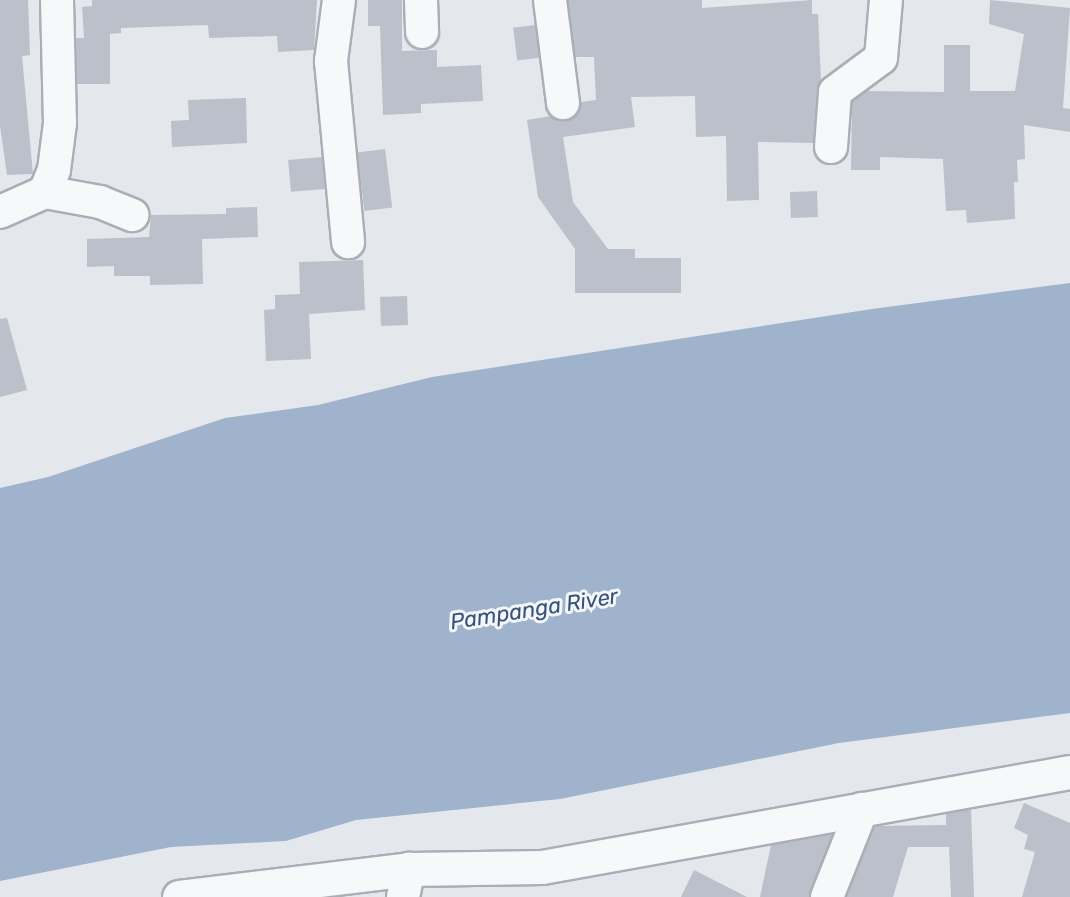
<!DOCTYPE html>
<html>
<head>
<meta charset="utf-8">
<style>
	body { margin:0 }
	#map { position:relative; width:1070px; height:897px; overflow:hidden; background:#e4e7ec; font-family:Rubik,sans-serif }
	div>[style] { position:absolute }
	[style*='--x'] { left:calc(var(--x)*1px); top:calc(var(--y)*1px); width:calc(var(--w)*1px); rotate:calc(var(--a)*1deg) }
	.water>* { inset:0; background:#9fb4cc }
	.building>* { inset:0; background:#bbc0ca; transform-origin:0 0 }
	.roads { filter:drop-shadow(2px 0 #a9aeb7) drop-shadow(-2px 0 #a9aeb7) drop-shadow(0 2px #a9aeb7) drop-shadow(0 -2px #a9aeb7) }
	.minor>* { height:32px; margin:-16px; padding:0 16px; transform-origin:16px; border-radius:16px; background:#f7f8fa }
	.tertiary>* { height:33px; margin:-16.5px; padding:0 16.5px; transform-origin:16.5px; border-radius:16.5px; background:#f7f8fa }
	span { translate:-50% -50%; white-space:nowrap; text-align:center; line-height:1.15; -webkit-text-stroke:6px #f4f6f9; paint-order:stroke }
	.water-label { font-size:22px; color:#34527a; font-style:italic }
</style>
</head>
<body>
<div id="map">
	<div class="water">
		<i style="clip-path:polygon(1070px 283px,1070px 713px,839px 743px,560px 799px,356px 820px,286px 841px,171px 847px,0 881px,0 488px,48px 477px,225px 418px,318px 405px,432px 377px,872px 309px)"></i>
	</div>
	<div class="building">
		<i style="clip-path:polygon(0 0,28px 0,30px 55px,22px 56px,33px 174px,7px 175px,0 126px)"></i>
		<i style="clip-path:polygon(92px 0,317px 0,314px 50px,278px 52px,277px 36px,209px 38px,208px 25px,121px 28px,121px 33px,110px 34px,110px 84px,77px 84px,76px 38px,84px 38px,82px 7px,92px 6px)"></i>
		<i style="clip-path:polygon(368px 0,402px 0,402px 51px,437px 50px,437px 67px,481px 65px,483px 101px,421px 104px,421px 113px,383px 115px,380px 26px,368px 26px)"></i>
		<i style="clip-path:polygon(568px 0,702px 0,702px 8px,812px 0,812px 14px,818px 14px,821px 81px,813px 143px,758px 142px,759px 200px,727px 201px,726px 136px,696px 137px,695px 96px,631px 97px,635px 127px,563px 137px,573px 202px,608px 249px,635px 249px,635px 258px,681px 258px,681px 293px,575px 293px,575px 249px,538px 197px,527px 120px,551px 116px,566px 121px,574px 117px,581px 102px,596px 100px,594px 57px,575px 57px)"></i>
		<i style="clip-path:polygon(990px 0,1070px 8px,1063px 108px,1070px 109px,1070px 132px,1024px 125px,1025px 159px,1017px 160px,1018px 182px,1014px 182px,1015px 219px,967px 223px,966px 210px,946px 211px,943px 159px,880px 157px,880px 170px,851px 170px,852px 102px,867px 91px,944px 92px,944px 45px,970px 45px,970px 91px,1015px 91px,1024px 34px,989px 24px)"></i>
		<i style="left:535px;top:25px;width:33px;height:22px;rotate:83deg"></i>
		<i style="clip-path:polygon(246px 98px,247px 143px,172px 147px,171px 121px,189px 120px,188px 100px)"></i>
		<i style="left:385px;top:149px;width:59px;height:28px;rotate:83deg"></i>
		<i style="left:322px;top:157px;width:32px;height:34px;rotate:85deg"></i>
		<i style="left:817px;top:191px;width:26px;height:27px;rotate:88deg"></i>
		<i style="clip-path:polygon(257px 207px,258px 237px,202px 239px,203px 284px,150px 285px,150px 276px,114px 276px,114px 266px,87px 267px,87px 239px,149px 237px,151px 215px,226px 214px,226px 208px)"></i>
		<i style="clip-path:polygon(363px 260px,365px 310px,309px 314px,311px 359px,266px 361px,264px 310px,275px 309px,275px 295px,300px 294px,299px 262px)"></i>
		<i style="left:407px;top:296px;width:29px;height:27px;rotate:88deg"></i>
		<i style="clip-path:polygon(7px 318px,27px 390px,0 397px,0 319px)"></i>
		<i style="clip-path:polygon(1024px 803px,1070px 823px,1070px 897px,1022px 897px,1035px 852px,1024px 849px,1028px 835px,1014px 828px)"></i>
		<i style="clip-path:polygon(971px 809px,974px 897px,951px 897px,949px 847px,908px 847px,893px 897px,846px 897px,875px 826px,946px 825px,946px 813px)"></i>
		<i style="clip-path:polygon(828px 835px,832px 835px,809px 897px,760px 897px,771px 845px)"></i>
		<i style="clip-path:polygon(694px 870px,747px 897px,681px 897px)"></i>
	</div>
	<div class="roads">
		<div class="minor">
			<i style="--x:339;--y:0;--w:62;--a:97.5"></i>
			<i style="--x:331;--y:61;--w:182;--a:84.6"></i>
			<i style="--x:421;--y:0;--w:32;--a:88"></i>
			<i style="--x:550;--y:0;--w:104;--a:82.8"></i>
			<i style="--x:831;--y:147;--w:55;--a:-85.8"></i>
			<i style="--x:835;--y:92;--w:57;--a:-36.5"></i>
			<i style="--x:881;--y:58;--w:58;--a:-85.1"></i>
			<i style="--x:45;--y:192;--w:24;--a:-68"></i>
			<i style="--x:54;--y:170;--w:47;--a:-82.7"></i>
			<i style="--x:60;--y:123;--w:123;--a:-91.4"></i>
			<i style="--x:0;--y:212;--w:49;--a:-24"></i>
			<i style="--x:45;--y:192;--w:56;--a:10.3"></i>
			<i style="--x:100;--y:202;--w:35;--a:22"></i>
			<i style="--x:403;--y:897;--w:29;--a:-78"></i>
			<i style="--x:827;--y:897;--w:95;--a:-68.3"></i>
		</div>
		<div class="tertiary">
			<i style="--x:179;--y:897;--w:232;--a:-6.9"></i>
			<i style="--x:409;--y:869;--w:133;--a:-0.9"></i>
			<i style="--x:542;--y:867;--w:536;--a:-10.2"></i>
		</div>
	</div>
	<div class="water-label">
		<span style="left:534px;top:609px;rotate:-9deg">Pampanga River</span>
	</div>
</div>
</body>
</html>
